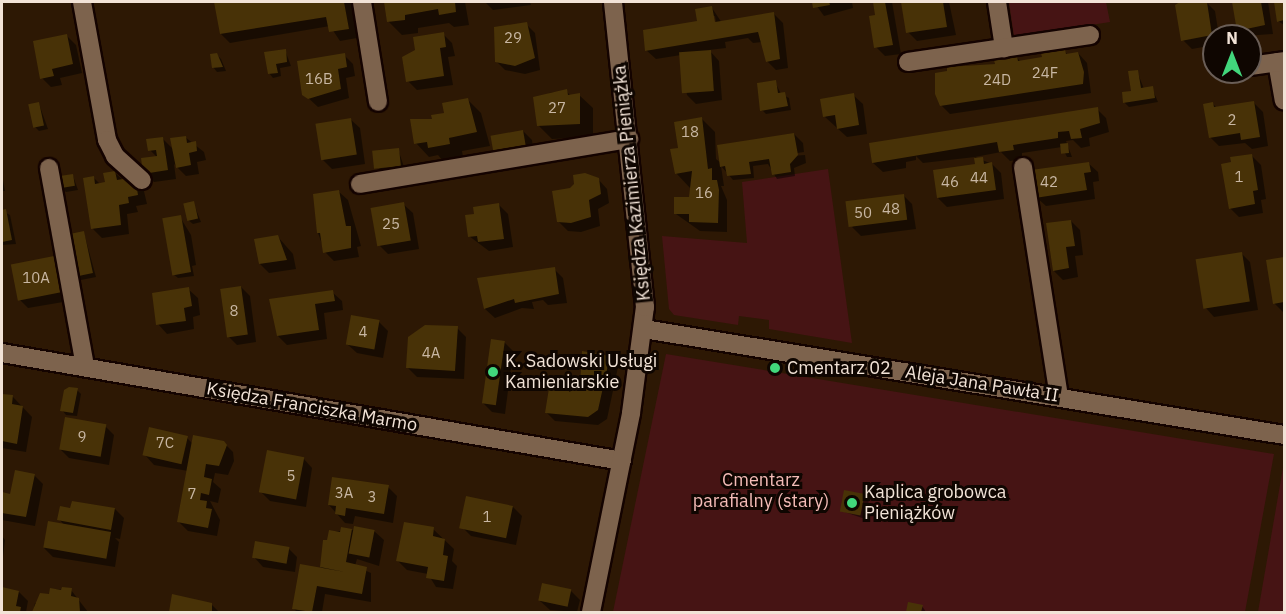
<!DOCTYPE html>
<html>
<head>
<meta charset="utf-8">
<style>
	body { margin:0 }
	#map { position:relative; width:1286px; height:614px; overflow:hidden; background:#2d1804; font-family:"IBM Plex Sans",sans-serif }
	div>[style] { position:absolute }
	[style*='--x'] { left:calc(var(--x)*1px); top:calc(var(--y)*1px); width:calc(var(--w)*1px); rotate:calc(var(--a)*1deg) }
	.green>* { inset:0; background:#461414 }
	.shadow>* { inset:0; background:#0007 }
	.building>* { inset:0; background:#483207; transform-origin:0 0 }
	.roads { filter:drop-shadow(2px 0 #140300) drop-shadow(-2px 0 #140300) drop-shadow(0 2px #140300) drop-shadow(0 -2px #140300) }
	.minor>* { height:18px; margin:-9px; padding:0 9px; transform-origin:9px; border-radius:9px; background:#7d634d }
	.dots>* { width:16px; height:16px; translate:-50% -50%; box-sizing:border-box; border:3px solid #0f0601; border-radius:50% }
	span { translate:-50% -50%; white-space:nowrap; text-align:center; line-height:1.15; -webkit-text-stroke:6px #0f0601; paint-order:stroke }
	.number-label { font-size:15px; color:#c8b7a3 }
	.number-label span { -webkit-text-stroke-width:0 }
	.street-label { font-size:18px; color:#f2e3d7 }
	.poi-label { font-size:18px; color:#f2e3d7 }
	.left { translate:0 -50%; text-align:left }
	.park-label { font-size:18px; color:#f4bcb7 }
	.frame { position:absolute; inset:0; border:3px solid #f2e3d7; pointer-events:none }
	.north { position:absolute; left:1202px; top:24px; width:60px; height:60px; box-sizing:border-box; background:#0f0601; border:2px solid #6a5e57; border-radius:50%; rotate:0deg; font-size:16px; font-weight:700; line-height:24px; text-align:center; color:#f2e3d7 }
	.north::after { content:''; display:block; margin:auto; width:21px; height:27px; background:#42d77c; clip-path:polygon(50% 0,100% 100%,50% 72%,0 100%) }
</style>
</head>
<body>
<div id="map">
	<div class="green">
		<i style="clip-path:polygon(1009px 2px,1106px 2px,1110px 22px,1014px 37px)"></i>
		<i style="clip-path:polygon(828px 169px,852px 343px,769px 329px,769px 320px,739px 316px,738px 325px,674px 315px,669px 309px,662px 236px,747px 243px,742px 182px)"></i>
		<i style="clip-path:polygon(666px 354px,1274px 454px,1245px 612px,613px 612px)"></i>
		<i style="clip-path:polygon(1284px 462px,1284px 612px,1258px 612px)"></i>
	</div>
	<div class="shadow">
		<i style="clip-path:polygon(216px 2px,351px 2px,357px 38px,340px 41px,330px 26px,230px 43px,221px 34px)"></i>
		<i style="clip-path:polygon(386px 2px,465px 2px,469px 25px,454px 27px,449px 23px,418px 28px,418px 33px,402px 35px,389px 22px)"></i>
		<i style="clip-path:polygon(485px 2px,530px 2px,531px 5px,493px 10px)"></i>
		<i style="clip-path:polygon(814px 2px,852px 2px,853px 8px,824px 16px)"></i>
		<i style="clip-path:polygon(875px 2px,892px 2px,901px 54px,885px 56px,876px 47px)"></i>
		<i style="clip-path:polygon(903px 2px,949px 2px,956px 35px,917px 41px,908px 32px)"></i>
		<i style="clip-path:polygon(1182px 2px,1206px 2px,1215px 11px,1219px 36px,1214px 36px,1214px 45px,1192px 49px,1183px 40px)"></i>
		<i style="clip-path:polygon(1233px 2px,1268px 2px,1273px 34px,1244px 36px,1238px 30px)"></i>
		<i style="clip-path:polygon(1275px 2px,1284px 2px,1284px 25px,1278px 21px)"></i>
		<i style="clip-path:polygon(evenodd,712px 8px,722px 23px,774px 14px,783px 23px,788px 68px,776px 70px,767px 61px,762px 42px,753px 43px,748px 38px,725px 42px,726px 48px,709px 50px,719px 61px,722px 100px,696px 104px,687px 95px,681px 55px,656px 59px,646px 50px,698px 22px,712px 8px,712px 16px,715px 16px,717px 29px,712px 16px)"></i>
		<i style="clip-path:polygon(526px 24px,535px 33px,540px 70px,525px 74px,505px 70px,496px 61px)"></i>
		<i style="clip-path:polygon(443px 34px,452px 43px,455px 56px,448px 57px,453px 85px,417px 90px,408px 81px)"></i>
		<i style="clip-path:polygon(67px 36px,76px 45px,82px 73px,60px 78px,62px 85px,51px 87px,42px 78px)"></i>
		<i style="clip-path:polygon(285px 50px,291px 66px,280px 68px,281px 76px,273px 78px,269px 73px)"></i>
		<i style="clip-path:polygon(1064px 51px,1068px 55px,1078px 53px,1087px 63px,1091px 93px,950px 114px,941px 105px,983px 67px,1017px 58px,1021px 62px,1044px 58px)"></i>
		<i style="clip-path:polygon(216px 54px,221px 59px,226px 71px,217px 72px,213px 67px)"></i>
		<i style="clip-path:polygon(344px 55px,353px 64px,355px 76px,346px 78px,349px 98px,318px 107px,304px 94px)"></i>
		<i style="clip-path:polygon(1137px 71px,1144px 89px,1152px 88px,1158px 102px,1129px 107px,1124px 102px,1133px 92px)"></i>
		<i style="clip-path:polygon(775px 82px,781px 94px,789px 98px,791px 110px,766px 114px,762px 110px)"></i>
		<i style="clip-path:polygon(566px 91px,571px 96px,579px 95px,593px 108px,593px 137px,552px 139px,539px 126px,549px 93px)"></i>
		<i style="clip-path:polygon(853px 95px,863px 104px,867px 134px,847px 137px,825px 117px)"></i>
		<i style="clip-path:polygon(468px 100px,481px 113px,490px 146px,462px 151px,463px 157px,443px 161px,438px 155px,429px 157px,416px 143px,412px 120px,434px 120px)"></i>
		<i style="clip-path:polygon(1254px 103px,1263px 112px,1268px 146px,1252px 149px,1245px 143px,1219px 146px,1210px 137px,1213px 104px,1217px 108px)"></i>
		<i style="clip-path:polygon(39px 104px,48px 129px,39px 131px,35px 127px)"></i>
		<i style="clip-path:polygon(1097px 109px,1106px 118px,1109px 132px,1089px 138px,1090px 146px,1081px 148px,1073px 140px,1066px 141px,1072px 157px,1067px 157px,1062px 147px,1022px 153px,1022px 159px,1010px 161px,1001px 152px,975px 157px,992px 164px,1001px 173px,1004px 199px,947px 207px,938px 198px,976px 166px,975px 157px,923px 163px,916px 156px,916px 160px,906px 162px,906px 168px,883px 172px,873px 163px)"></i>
		<i style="clip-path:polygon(350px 119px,360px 128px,365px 164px,332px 169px,323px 160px)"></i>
		<i style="clip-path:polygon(702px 119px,715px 132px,716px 159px,721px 163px,794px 134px,803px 143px,804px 152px,764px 158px,805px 155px,806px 163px,794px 168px,795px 176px,777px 179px,768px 164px,753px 166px,754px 178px,733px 180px,721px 166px,724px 186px,721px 186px,727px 200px,727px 232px,700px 231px,676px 214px,691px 198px,691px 189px,676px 173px,681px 149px)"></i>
		<i style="clip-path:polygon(523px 131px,532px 140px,534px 156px,503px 161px)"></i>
		<i style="clip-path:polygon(185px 137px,204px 152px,206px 160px,197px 162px,199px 174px,186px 176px,174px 164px,176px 179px,154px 182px,145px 173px,157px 157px,150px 150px,163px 139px,174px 150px)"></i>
		<i style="clip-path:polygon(398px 149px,405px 170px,381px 175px,377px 171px)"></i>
		<i style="clip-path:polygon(1251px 155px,1261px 165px,1266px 199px,1261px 200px,1263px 213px,1239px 217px,1230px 208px)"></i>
		<i style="clip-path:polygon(1088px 163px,1098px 172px,1099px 181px,1093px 182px,1095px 199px,1046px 206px,1036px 197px)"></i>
		<i style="clip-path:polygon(115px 173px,123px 180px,143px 187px,147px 204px,136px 206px,138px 212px,127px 214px,129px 234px,102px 238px,93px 229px,93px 177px,100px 184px,107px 183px)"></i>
		<i style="clip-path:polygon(2px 175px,5px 191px,2px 191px)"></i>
		<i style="clip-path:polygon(73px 176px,78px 190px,66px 192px,61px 188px)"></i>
		<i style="clip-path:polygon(598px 179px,607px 189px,609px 203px,598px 209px,600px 226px,581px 232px,568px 231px,558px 221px,571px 190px)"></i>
		<i style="clip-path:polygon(338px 191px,348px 200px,361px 246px,357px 247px,359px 257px,334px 261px,325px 252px,318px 233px)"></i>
		<i style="clip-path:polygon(903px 195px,912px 204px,916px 229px,861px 236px,852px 227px)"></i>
		<i style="clip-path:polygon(193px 202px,201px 222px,193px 224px,188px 220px)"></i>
		<i style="clip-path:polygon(403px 204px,413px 213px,419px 249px,388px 254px,379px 245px)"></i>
		<i style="clip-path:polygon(499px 205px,508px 214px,513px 247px,489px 251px,469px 236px,476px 215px)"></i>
		<i style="clip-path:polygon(2px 211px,10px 215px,16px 244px,2px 245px)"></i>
		<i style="clip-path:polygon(180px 217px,191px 235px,196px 265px,192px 266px,194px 276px,178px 278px,173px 274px)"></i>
		<i style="clip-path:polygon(1071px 221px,1080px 230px,1083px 255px,1075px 256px,1078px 277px,1063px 280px,1054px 271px)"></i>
		<i style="clip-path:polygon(84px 233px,96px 277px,81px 280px,77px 276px)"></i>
		<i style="clip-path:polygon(278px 237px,293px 254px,296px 269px,269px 273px,260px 264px)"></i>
		<i style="clip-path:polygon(1241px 253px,1250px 262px,1258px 310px,1214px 317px,1205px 307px)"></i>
		<i style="clip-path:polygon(54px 257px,63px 267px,69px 301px,28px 308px,19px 299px)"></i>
		<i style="clip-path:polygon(1284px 259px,1284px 313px,1275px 304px,1268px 261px)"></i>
		<i style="clip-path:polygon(554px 269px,563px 278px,567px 303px,548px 305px,543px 300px,532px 302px,534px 309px,522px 308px,495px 318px,485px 309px,479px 279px)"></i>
		<i style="clip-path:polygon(241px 287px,250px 296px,256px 342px,237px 345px,228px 336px)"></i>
		<i style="clip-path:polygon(188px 289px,198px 298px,200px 315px,193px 317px,194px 329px,167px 334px,158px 324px)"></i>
		<i style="clip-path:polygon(332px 292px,342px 301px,343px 310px,324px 313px,327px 339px,287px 345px,278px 336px,270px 300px)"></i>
		<i style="clip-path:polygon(379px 322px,388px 331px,383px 358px,357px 353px,347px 344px)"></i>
		<i style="clip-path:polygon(457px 328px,466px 337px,464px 379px,417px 377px,407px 367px)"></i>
		<i style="clip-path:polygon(504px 342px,513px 351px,505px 414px,492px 412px,483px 403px)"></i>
		<i style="clip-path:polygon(609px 358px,618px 367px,607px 419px,598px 425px,555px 421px,546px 412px,570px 387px,574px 392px,581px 388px)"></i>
		<i style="clip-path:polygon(77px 390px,81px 394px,77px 416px,66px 415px,62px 410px)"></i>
		<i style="clip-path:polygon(2px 395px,13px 397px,32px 417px,26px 452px,2px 448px)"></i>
		<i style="clip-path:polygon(105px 426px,114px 435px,109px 465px,69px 458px,60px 449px)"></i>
		<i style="clip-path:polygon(187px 438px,193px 444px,223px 442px,233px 452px,234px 461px,228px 475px,215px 473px,213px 482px,221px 489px,218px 503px,210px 501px,220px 520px,217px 536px,188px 531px,179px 522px,188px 471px,154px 465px,145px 455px)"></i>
		<i style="clip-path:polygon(303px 458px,312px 468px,306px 507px,270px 501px,261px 492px)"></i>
		<i style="clip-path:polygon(34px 475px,43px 484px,35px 526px,2px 520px,2px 494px,12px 495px)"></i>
		<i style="clip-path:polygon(388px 487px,397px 496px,393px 523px,355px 516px,353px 524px,345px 523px,329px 505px)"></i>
		<i style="clip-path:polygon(864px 496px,869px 500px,865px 519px,842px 511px)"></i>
		<i style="clip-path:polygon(513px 507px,522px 516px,516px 545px,471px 536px,462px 527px)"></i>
		<i style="clip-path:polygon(71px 509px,115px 509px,124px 518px,120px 539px,115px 538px,119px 542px,115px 567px,53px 557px,44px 548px,65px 526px,59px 519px)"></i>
		<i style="clip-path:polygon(433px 529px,454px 549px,452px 561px,457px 566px,453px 589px,436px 587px,428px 574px,407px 570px,398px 561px)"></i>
		<i style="clip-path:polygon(351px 530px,374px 531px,384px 540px,379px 566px,357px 559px,355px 566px,371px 573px,371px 602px,325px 594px,322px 612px,297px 612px,293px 608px,321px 570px,324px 541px,328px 542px,330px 532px)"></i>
		<i style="clip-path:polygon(2px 536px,5px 540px,2px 566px)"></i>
		<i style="clip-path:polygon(288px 548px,297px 557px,295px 572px,263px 567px,254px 557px)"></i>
		<i style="clip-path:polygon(2px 589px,19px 592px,28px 601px,26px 612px,2px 612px)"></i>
		<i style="clip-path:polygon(51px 589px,71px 590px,88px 612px,33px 612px,35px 603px,40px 604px,50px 595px)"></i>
		<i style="clip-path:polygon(571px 591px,580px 600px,577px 612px,550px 610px,540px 601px)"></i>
		<i style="clip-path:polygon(173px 596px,212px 605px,219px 612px,170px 612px)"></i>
		<i style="clip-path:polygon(909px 604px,922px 606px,926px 612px,908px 612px)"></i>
	</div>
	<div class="building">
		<i style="clip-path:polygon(214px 2px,344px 2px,349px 29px,329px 32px,326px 17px,220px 34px)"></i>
		<i style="clip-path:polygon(384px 2px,455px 2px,456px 12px,439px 15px,438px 9px,405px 15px,405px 20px,387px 22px)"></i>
		<i style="clip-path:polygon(812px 2px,829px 2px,830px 5px,813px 8px)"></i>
		<i style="clip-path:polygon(873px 2px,885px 2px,893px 45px,874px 48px,869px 16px,875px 15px)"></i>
		<i style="clip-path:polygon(901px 2px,943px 2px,947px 27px,906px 33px)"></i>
		<i style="clip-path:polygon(1180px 2px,1207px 2px,1212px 35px,1181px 41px,1175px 5px)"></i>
		<i style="clip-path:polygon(1232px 2px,1261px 2px,1265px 25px,1237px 31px)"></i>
		<i style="clip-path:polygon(1274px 2px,1284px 2px,1284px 20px,1277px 22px)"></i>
		<i style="clip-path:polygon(712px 6px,715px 22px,774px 12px,780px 59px,766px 62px,758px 32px,645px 51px,643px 30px,697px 21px,695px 9px)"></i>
		<i style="clip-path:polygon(527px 22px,535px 58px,515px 66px,495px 62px,494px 27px)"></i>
		<i style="clip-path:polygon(444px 32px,446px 47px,440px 48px,444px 76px,406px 82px,402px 57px,415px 50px,413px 37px)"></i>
		<i style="clip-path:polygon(67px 34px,73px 64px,52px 69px,54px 76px,40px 79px,33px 41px)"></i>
		<i style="clip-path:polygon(286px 49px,287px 62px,276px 64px,278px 73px,268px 74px,264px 52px)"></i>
		<i style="clip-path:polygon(1065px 49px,1066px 54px,1078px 52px,1084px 72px,1083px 84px,940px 106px,935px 94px,935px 73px,947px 71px,947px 67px,995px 64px,994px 60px,1017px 56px,1018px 61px,1042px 57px,1041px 53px)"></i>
		<i style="left:711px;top:50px;width:41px;height:32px;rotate:86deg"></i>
		<i style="clip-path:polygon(217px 53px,223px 67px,212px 68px,210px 54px)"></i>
		<i style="clip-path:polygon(345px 53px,347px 67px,338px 69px,341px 89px,308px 99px,302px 95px,297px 61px)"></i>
		<i style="clip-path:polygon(1138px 70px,1141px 88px,1153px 86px,1155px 98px,1123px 103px,1122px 92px,1131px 91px,1128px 71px)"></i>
		<i style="clip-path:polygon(776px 80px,778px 93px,785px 92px,788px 106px,760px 111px,757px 83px)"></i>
		<i style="clip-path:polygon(567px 89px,568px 95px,580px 93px,580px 124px,537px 126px,533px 97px)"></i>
		<i style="clip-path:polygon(854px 93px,859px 125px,837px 129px,835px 115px,823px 117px,820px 99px)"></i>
		<i style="clip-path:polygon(468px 98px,477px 132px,449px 138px,450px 144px,428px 148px,427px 142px,414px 144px,410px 119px,432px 119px,431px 115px,444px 113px,442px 103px)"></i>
		<i style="clip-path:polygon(1254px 101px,1260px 137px,1241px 140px,1240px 133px,1209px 138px,1203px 104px,1213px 102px,1214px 107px)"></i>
		<i style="left:39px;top:102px;width:24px;height:11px;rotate:78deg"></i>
		<i style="clip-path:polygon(1098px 107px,1100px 123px,1080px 129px,1082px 138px,1071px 139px,1069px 131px,1058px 132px,1058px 138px,1013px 145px,1014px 150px,999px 152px,997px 142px,872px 163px,869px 143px)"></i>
		<i style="clip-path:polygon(702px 117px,708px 169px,712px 168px,712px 180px,717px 180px,719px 190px,718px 223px,689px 222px,689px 214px,674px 214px,674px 197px,689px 197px,692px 171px,675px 174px,670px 149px,678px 148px,674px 122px)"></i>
		<i style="left:351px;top:118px;width:37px;height:36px;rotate:81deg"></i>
		<i style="left:523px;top:130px;width:17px;height:33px;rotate:80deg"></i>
		<i style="clip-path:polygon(794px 133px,798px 155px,790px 164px,791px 172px,772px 175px,769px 159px,749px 162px,751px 174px,727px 176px,725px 166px,720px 167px,717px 145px)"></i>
		<i style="clip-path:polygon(186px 136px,187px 143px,196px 141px,197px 151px,189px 153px,191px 165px,176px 168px,170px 138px)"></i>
		<i style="clip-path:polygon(163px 137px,168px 170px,143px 174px,141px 158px,157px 156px,156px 150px,148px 151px,146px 139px)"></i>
		<i style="left:1068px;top:143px;width:10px;height:8px;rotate:84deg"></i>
		<i style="left:399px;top:148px;width:18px;height:27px;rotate:84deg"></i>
		<i style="clip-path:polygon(1252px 154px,1258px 190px,1253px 191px,1255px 204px,1229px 209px,1221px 164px,1231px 162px,1230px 157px)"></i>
		<i style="clip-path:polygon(983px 157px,984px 164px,992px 162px,996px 190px,937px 198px,933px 170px,975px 164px,974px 158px)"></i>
		<i style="clip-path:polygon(1089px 162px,1091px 172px,1084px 173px,1087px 190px,1035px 198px,1031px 170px)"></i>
		<i style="clip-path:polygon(115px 171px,117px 180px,135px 177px,138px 195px,128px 197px,129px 203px,119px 205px,121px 225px,91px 229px,83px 178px,94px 176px,95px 184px,105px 182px,103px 173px)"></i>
		<i style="clip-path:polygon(585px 173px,599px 178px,601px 194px,589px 200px,591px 217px,571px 223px,557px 222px,552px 191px,570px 188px,574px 184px,573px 175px)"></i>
		<i style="left:73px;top:174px;width:12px;height:15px;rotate:81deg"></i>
		<i style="clip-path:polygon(339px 190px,346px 226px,351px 226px,351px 248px,323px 253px,320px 233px,317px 233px,313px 194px)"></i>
		<i style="left:904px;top:194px;width:26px;height:59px;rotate:83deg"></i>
		<i style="left:194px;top:201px;width:18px;height:11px;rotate:77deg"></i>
		<i style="left:404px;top:202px;width:39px;height:34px;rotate:80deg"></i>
		<i style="clip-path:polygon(499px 203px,504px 239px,478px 242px,477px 236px,468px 237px,465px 215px,474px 214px,473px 207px)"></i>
		<i style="clip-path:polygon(6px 209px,12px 240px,2px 242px,2px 210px)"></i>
		<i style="left:181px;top:215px;width:58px;height:19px;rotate:80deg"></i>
		<i style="clip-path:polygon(1071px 220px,1075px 246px,1066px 247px,1069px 268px,1053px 271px,1046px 223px)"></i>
		<i style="left:84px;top:231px;width:43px;height:17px;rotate:78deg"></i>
		<i style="clip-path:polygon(278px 235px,287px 260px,259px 264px,254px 239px)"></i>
		<i style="left:1242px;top:252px;width:50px;height:47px;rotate:81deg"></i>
		<i style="left:54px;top:256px;width:37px;height:44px;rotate:79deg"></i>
		<i style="clip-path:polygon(1284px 257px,1284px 302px,1273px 304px,1266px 260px)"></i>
		<i style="clip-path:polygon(555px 267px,559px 294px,515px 303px,514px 299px,484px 309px,477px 278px)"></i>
		<i style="left:241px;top:286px;width:49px;height:21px;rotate:82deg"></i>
		<i style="clip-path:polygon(189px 287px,192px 306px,184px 308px,186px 321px,156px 325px,152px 293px)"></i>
		<i style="clip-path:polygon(333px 290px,335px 301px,315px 304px,319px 330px,277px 336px,269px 299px)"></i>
		<i style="left:351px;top:315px;width:29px;height:30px;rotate:10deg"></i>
		<i style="clip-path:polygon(425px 325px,458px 326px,455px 371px,406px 368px,408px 337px)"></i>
		<i style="left:491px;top:339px;width:14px;height:65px;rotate:8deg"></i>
		<i style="clip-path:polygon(582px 351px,610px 356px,598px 410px,588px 417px,545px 413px,550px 382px,571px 386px,569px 392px,580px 387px)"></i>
		<i style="clip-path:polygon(69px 387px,78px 388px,73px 413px,60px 411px,64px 390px)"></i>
		<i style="clip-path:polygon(2px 394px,13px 395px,12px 404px,23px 406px,17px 444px,2px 441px)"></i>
		<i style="left:65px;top:417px;width:42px;height:33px;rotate:10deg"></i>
		<i style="left:149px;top:427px;width:40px;height:29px;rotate:13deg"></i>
		<i style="clip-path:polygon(193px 435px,224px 441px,227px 445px,219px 466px,206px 464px,204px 477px,212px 479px,209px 495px,201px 493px,200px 500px,207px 501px,206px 508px,212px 509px,208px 528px,177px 522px)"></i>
		<i style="left:267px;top:450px;width:38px;height:43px;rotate:11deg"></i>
		<i style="clip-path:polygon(15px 470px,35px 474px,26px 517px,2px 513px,2px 492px,10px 494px)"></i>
		<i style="clip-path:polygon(332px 477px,389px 485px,384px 514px,346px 508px,345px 516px,335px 514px,336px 506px,328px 505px)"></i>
		<i style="left:844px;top:490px;width:21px;height:22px;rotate:11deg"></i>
		<i style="left:466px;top:496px;width:48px;height:33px;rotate:12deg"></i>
		<i style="clip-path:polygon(72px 501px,115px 508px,111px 530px,57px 520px,60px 506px,70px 508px)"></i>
		<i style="left:48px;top:521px;width:64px;height:27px;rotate:10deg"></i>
		<i style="clip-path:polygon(404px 522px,434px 527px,433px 536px,445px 539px,443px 555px,448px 556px,444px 581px,426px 578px,428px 567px,396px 561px)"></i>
		<i style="left:354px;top:526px;width:21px;height:28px;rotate:11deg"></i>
		<i style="clip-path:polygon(341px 527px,352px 529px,346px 562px,367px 567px,362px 594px,317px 586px,312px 612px,292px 609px,300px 564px,345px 572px,320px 567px,323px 540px,327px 540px,329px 530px,340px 532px)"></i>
		<i style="left:255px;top:541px;width:35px;height:17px;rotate:10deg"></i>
		<i style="left:542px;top:583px;width:30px;height:18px;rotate:12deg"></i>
		<i style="clip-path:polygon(2px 587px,19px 591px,16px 606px,21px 607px,20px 612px,2px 612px)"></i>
		<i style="clip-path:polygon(62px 587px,72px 588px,71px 596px,79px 598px,80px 612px,32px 612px,40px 593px,49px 594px,50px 588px,61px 590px)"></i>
		<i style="clip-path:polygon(172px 594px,212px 603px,212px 612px,169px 612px)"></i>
		<i style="clip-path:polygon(908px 602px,923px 605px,921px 612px,906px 612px)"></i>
	</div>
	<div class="roads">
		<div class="minor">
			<i style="--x:82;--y:2;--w:140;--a:79.7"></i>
			<i style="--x:107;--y:140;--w:18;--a:63"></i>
			<i style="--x:115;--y:156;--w:36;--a:42"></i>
			<i style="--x:362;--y:2;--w:101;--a:80.9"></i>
			<i style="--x:997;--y:2;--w:47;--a:81.3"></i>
			<i style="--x:908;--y:62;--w:184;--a:-8.4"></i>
			<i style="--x:1277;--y:62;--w:39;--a:80"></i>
			<i style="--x:1250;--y:66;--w:34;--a:-8"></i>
			<i style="--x:1023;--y:167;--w:233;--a:81.1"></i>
			<i style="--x:49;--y:168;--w:202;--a:79.7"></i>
			<i style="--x:360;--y:184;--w:273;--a:-9.5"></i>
			<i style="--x:644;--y:329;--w:649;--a:9.4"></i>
			<i style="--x:2;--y:353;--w:629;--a:9.88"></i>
			<i style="--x:591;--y:612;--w:203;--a:-78.6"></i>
			<i style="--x:631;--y:413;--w:107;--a:-82.5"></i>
			<i style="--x:645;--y:307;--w:307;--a:-96"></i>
		</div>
	</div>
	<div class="dots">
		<i style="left:775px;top:368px;background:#42d77c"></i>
		<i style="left:493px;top:372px;background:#42d77c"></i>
		<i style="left:852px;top:503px;background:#42d77c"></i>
	</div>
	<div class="number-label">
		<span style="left:513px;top:38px">29</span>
		<span style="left:1045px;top:73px">24F</span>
		<span style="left:319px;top:79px">16B</span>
		<span style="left:997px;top:80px">24D</span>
		<span style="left:557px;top:108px">27</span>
		<span style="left:1232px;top:120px">2</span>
		<span style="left:690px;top:132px">18</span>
		<span style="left:1239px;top:177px">1</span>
		<span style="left:979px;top:178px">44</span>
		<span style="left:950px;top:182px">46</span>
		<span style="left:1049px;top:182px">42</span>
		<span style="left:704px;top:193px">16</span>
		<span style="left:891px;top:209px">48</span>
		<span style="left:863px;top:213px">50</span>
		<span style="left:391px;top:224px">25</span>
		<span style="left:36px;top:278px">10A</span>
		<span style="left:234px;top:311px">8</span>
		<span style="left:363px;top:332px">4</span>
		<span style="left:431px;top:353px">4A</span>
		<span style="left:82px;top:437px">9</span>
		<span style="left:165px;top:443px">7C</span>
		<span style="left:291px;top:476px">5</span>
		<span style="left:344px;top:493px">3A</span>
		<span style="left:192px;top:494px">7</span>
		<span style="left:372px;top:497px">3</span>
		<span style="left:487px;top:517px">1</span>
	</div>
	<div class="street-label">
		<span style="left:632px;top:183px;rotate:-96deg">Księdza Kazimierza Pieniążka</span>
		<span style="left:982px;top:384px;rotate:9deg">Aleja Jana Pawła II</span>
		<span style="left:312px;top:407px;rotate:10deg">Księdza Franciszka Marmo</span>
	</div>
	<div class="poi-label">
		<span class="left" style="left:505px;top:372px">K. Sadowski Usługi<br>Kamieniarskie</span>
		<span class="left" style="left:787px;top:368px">Cmentarz 02</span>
		<span class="left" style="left:864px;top:503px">Kaplica grobowca<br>Pieniążków</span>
	</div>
	<div class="park-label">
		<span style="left:761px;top:491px">Cmentarz<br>parafialny (stary)</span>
	</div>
	<div class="frame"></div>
	<div class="north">N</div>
</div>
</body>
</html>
